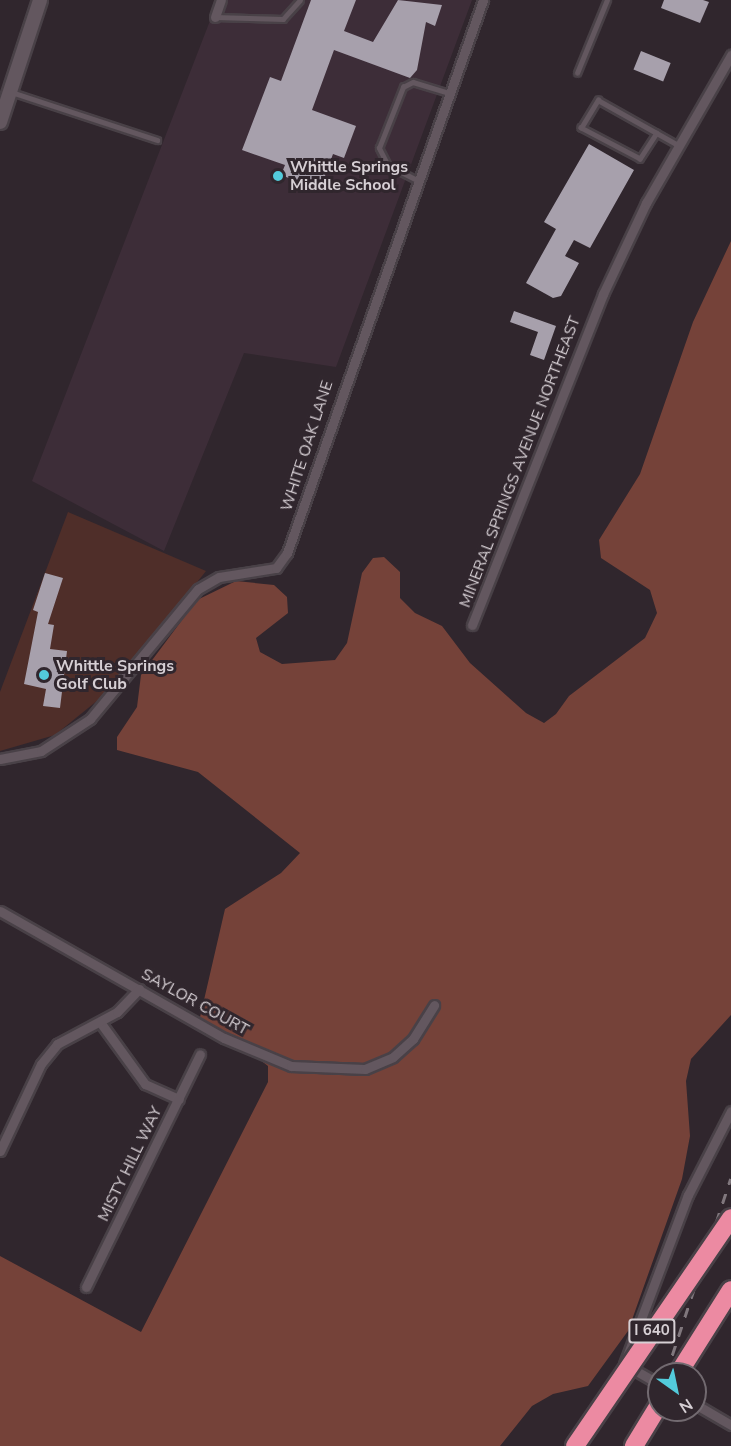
<!DOCTYPE html>
<html>
<head>
<meta charset="utf-8">
<style>
	body { margin:0 }
	#map { position:relative; width:731px; height:1446px; overflow:hidden; background:#30262d; font-family:"Nunito Sans",sans-serif }
	div>[style] { position:absolute }
	[style*='--x'] { left:calc(var(--x)*1px); top:calc(var(--y)*1px); width:calc(var(--w)*1px); rotate:calc(var(--a)*1deg) }
	.built>* { inset:0; background:#3d2d38 }
	.green>* { inset:0; background:#4f2e29 }
	.forest>* { inset:0; background:#754239 }
	.building>* { inset:0; background:#a7a0ac; transform-origin:0 0 }
	.roads { filter:drop-shadow(2px 0 #494147) drop-shadow(-2px 0 #494147) drop-shadow(0 2px #494147) drop-shadow(0 -2px #494147) }
	.lane>* { height:4.5px; margin:-2.25px; padding:0 2.25px; transform-origin:2.25px; border-radius:2.25px; background:#63575f }
	.street>* { height:9px; margin:-4.5px; padding:0 4.5px; transform-origin:4.5px; border-radius:4.5px; background:#63575f }
	.secondary>* { height:14px; margin:-7px; padding:0 7px; transform-origin:7px; border-radius:7px; background:#63575f }
	.highway>* { height:18px; margin:-9px; padding:0 9px; transform-origin:9px; border-radius:9px; background:#ec8aa2 }
	.rail>* { height:3px; margin-top:-1.5px; transform-origin:0; background:repeating-linear-gradient(90deg,#80777d 0 10px,transparent 0 20px) }
	.bridges { filter:drop-shadow(2px 0 #494147) drop-shadow(-2px 0 #494147) drop-shadow(0 2px #494147) drop-shadow(0 -2px #494147) }
	.highway-bridge>* { height:18px; margin:-9px; padding:0 9px; transform-origin:9px; border-radius:9px; background:#ec8aa2 }
	.dots>* { width:16px; height:16px; translate:-50% -50%; box-sizing:border-box; border:3px solid #30262d; border-radius:50% }
	span { translate:-50% -50%; white-space:nowrap; text-align:center; line-height:1.15; -webkit-text-stroke:6px #30262d; paint-order:stroke }
	.shield-label span { padding:2px 4px; background:#30262d; border:2px solid; border-radius:4px; -webkit-text-stroke-width:0 }
	.shield-label { font-size:15px; color:#d6cfd4; font-weight:700 }
	.poi-label { font-size:16px; color:#d6cfd4; font-weight:700 }
	.left { translate:0 -50%; text-align:left }
	.street-label { font-size:16px; color:#d6cfd4 }
	.north { position:absolute; left:647px; top:1362px; width:60px; height:60px; box-sizing:border-box; background:#30262d; border:2px solid #726a70; border-radius:50%; rotate:147deg; font-size:16px; font-weight:700; line-height:24px; text-align:center; color:#d6cfd4 }
	.north::after { content:''; display:block; margin:auto; width:21px; height:27px; background:#53cbdb; clip-path:polygon(50% 0,100% 100%,50% 72%,0 100%) }
</style>
</head>
<body>
<div id="map">
	<div class="built">
		<i style="clip-path:polygon(218px 0,472px 0,336px 367px,244px 353px,164px 551px,32px 481px)"></i>
	</div>
	<div class="green">
		<i style="clip-path:polygon(68px 512px,206px 571px,114px 687px,55px 735px,0 751px,0 692px)"></i>
	</div>
	<div class="forest">
		<i style="clip-path:polygon(731px 241px,731px 1015px,691px 1059px,686px 1081px,690px 1136px,682px 1179px,628px 1331px,588px 1386px,553px 1394px,532px 1406px,500px 1446px,0 1446px,0 1256px,141px 1332px,268px 1082px,268px 1066px,251px 1053px,198px 1026px,225px 909px,281px 873px,300px 853px,198px 772px,117px 750px,117px 737px,137px 707px,141px 675px,197px 600px,236px 581px,274px 585px,287px 597px,288px 613px,256px 638px,260px 652px,282px 664px,335px 660px,347px 643px,362px 573px,373px 558px,384px 557px,400px 572px,400px 598px,415px 613px,442px 626px,470px 663px,526px 713px,544px 723px,556px 714px,569px 696px,645px 638px,657px 613px,650px 590px,601px 558px,599px 540px,640px 474px,693px 322px)"></i>
	</div>
	<div class="building">
		<i style="clip-path:polygon(311px 0,356px 0,344px 31px,373px 42px,398px 0,442px 5px,435px 26px,426px 22px,417px 70px,410px 78px,334px 50px,312px 110px,356px 126px,344px 158px,333px 154px,320px 190px,281px 175px,285px 165px,242px 150px,270px 77px,281px 81px)"></i>
		<i style="clip-path:polygon(664px 0,703px 0,709px 2px,700px 23px,661px 8px)"></i>
		<i style="left:641px;top:51px;width:32px;height:20px;rotate:22deg"></i>
		<i style="clip-path:polygon(589px 144px,634px 170px,590px 248px,574px 240px,565px 256px,579px 263px,561px 296px,553px 298px,526px 283px,556px 229px,544px 222px)"></i>
		<i style="clip-path:polygon(514px 311px,556px 326px,544px 360px,530px 355px,538px 332px,510px 322px)"></i>
		<i style="clip-path:polygon(45px 573px,63px 578px,48px 624px,54px 625px,50px 649px,67px 651px,60px 708px,43px 706px,46px 689px,24px 684px,38px 612px,33px 610px)"></i>
	</div>
	<div class="roads">
		<div class="lane">
			<i style="--x:215;--y:17;--w:68;--a:1.7"></i>
			<i style="--x:283;--y:19;--w:25;--a:-48"></i>
			<i style="--x:577;--y:73;--w:79;--a:-67.7"></i>
			<i style="--x:11;--y:92;--w:154;--a:18.2"></i>
			<i style="--x:657;--y:133;--w:31;--a:123"></i>
			<i style="--x:640;--y:159;--w:67;--a:-152.3"></i>
			<i style="--x:581;--y:128;--w:33;--a:-59"></i>
			<i style="--x:598;--y:100;--w:94;--a:29.3"></i>
			<i style="--x:416;--y:180;--w:31;--a:-153"></i>
			<i style="--x:388;--y:166;--w:20;--a:-117"></i>
			<i style="--x:379;--y:148;--w:66;--a:-68.5"></i>
			<i style="--x:403;--y:87;--w:11;--a:-27"></i>
			<i style="--x:413;--y:82;--w:37;--a:17"></i>
		</div>
		<div class="street">
			<i style="--x:215;--y:17;--w:18;--a:-71"></i>
			<i style="--x:472;--y:625;--w:356;--a:-68.4"></i>
			<i style="--x:603;--y:294;--w:101;--a:-64.7"></i>
			<i style="--x:646;--y:203;--w:171;--a:-60.1"></i>
			<i style="--x:0;--y:759;--w:42;--a:-11"></i>
			<i style="--x:41;--y:751;--w:59;--a:-33.1"></i>
			<i style="--x:90;--y:719;--w:169;--a:-50.3"></i>
			<i style="--x:198;--y:589;--w:24;--a:-30"></i>
			<i style="--x:219;--y:577;--w:58;--a:-9"></i>
			<i style="--x:276;--y:568;--w:19;--a:-54"></i>
			<i style="--x:287;--y:553;--w:587;--a:-70.48"></i>
			<i style="--x:0;--y:911;--w:257;--a:29.6"></i>
			<i style="--x:224;--y:1038;--w:73;--a:22.7"></i>
			<i style="--x:291;--y:1066;--w:74;--a:2.3"></i>
			<i style="--x:365;--y:1069;--w:30;--a:-23"></i>
			<i style="--x:393;--y:1057;--w:27;--a:-42"></i>
			<i style="--x:413;--y:1039;--w:40;--a:-58"></i>
			<i style="--x:100;--y:1022;--w:77;--a:54"></i>
			<i style="--x:145;--y:1084;--w:37;--a:24"></i>
			<i style="--x:0;--y:1151;--w:96;--a:-64.8"></i>
			<i style="--x:41;--y:1064;--w:26;--a:-51"></i>
			<i style="--x:57;--y:1044;--w:68;--a:-28.1"></i>
			<i style="--x:117;--y:1012;--w:32;--a:-46"></i>
			<i style="--x:86;--y:1287;--w:259;--a:-63.9"></i>
			<i style="--x:659;--y:1384;--w:40;--a:-150.3"></i>
			<i style="--x:624;--y:1364;--w:181;--a:-69.3"></i>
			<i style="--x:688;--y:1195;--w:94;--a:-62.9"></i>
			<i style="--x:695;--y:1404;--w:42;--a:30.3"></i>
		</div>
		<div class="secondary">
			<i style="--x:0;--y:122;--w:128;--a:-71.8"></i>
		</div>
		<div class="highway">
			<i style="--x:678;--y:1374;--w:99;--a:-57.8"></i>
		</div>
	</div>
	<div class="rail">
		<i style="--x:666;--y:1374;--w:206;--a:-71.7"></i>
		<i style="--x:644;--y:1446;--w:50;--a:-72.6"></i>
	</div>
	<div class="bridges">
		<div class="highway-bridge">
			<i style="--x:575;--y:1446;--w:276;--a:-55.6"></i>
			<i style="--x:634;--y:1446;--w:48;--a:-58.6"></i>
		</div>
	</div>
	<div class="dots">
		<i style="left:278px;top:176px;background:#53cbdb"></i>
		<i style="left:44px;top:675px;background:#53cbdb"></i>
	</div>
	<div class="shield-label">
		<span style="left:652px;top:1331px">I 640</span>
	</div>
	<div class="poi-label">
		<span class="left" style="left:290px;top:176px">Whittle Springs<br>Middle School</span>
		<span class="left" style="left:56px;top:675px">Whittle Springs<br>Golf Club</span>
	</div>
	<div class="street-label">
		<span style="left:307px;top:446px;rotate:-72deg">WHITE OAK LANE</span>
		<span style="left:520px;top:462px;rotate:-69deg">MINERAL SPRINGS AVENUE NORTHEAST</span>
		<span style="left:195px;top:1002px;rotate:29deg">SAYLOR COURT</span>
		<span style="left:130px;top:1164px;rotate:-64deg">MISTY HILL WAY</span>
	</div>
	<div class="north">N</div>
</div>
</body>
</html>
